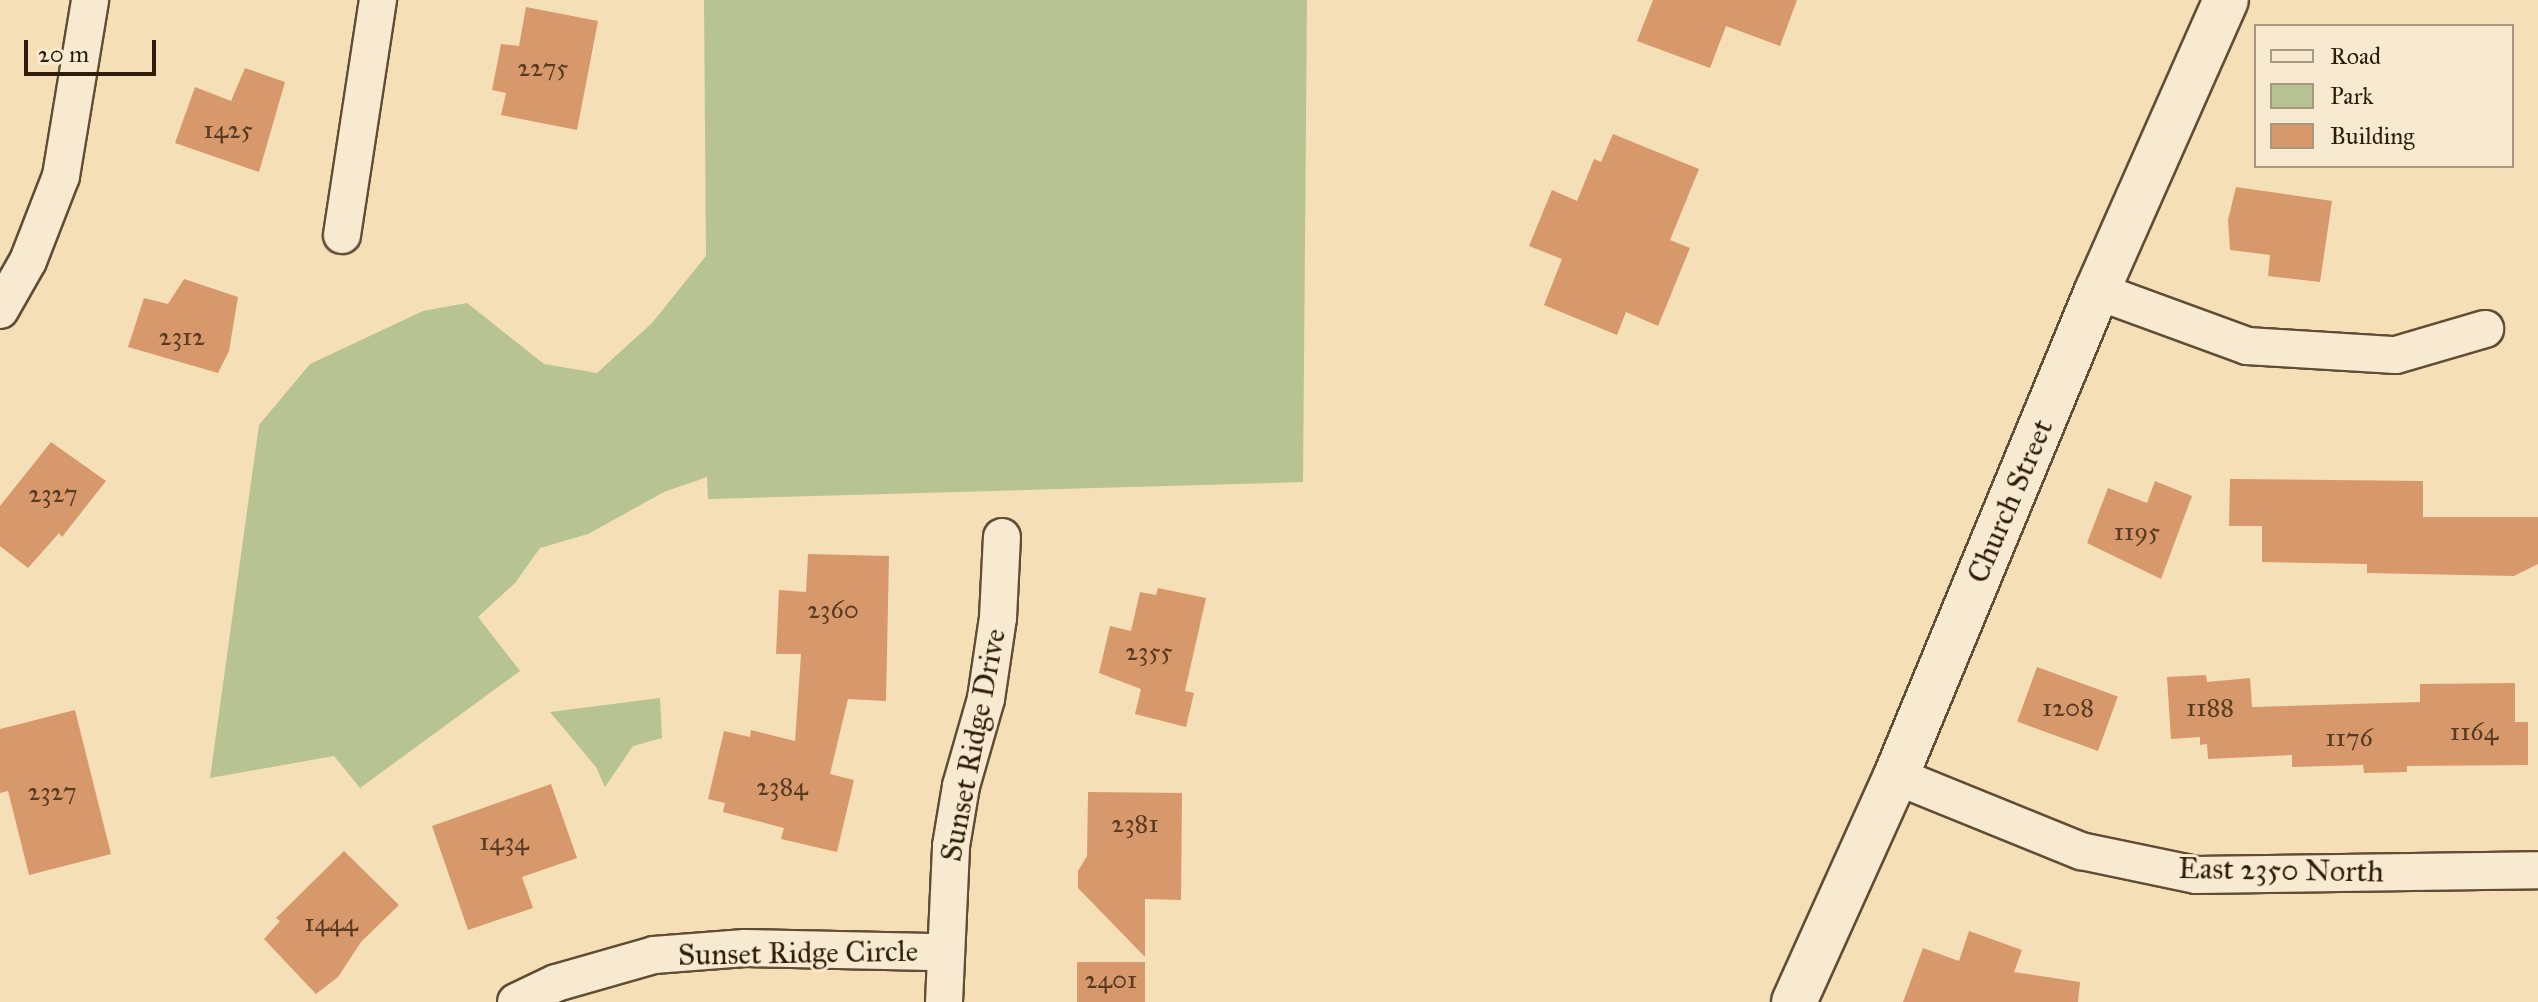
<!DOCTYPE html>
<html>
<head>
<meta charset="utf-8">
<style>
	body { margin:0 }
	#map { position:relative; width:2538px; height:1002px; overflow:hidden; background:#f5dfb7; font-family:"IM FELL Great Primer",serif }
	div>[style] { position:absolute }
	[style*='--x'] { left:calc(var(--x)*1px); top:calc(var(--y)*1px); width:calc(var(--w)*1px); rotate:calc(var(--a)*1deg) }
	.green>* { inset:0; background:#b7c392 }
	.building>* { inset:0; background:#d7986b; transform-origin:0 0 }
	.roads { filter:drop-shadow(2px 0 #604d35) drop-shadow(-2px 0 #604d35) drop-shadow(0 2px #604d35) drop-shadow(0 -2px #604d35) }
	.minor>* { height:36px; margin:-18px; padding:0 18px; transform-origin:18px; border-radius:18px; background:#f8ead0 }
	.tertiary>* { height:44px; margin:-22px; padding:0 22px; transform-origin:22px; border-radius:22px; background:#f8ead0 }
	span { translate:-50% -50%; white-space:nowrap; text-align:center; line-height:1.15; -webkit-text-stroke:6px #f8ead0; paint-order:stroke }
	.number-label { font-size:26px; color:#593b22 }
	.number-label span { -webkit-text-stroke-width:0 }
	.street-label { font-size:30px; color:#2f1c0a }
	.legend { position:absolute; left:2254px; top:24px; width:260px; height:144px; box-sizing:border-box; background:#f8ead0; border:2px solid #a89881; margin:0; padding:10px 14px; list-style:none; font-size:24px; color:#2f1c0a }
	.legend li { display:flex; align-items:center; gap:16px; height:40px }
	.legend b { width:40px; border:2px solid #a89881 }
	.scale { position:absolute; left:24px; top:40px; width:132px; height:36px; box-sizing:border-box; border:4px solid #2f1c0a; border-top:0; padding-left:10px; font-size:24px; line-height:28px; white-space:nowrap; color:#2f1c0a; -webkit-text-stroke:6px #f8ead0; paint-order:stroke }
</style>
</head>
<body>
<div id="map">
	<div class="green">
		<i style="clip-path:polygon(704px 0,1307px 0,1303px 482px,708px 499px,707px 477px,664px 492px,588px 534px,540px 548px,515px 583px,478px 617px,520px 671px,360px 788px,334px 756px,210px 778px,259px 425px,310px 364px,423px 311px,467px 303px,544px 364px,597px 373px,652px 323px,706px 256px)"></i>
		<i style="clip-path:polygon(660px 698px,662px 738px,633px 746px,605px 787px,596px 767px,550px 712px)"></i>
	</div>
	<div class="building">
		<i style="clip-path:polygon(1653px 0,1797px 0,1780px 46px,1726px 26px,1710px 68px,1637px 41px)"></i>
		<i style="clip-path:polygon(526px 7px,598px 21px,577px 130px,501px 115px,506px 93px,492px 90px,501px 44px,519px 46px)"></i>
		<i style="clip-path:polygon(245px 68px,285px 82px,259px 172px,175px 143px,195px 87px,231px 101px)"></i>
		<i style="clip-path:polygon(1613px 134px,1699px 169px,1670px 240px,1690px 248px,1658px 326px,1626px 312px,1617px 335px,1544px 305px,1562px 259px,1529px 246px,1552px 190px,1577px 201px,1594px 159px,1601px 162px)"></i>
		<i style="clip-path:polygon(2236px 187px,2332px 201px,2320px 282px,2268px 276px,2270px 255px,2230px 250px,2228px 220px)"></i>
		<i style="clip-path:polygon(184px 279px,238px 297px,229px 351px,218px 373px,128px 347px,144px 298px,168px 304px)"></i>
		<i style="clip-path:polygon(51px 442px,106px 481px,62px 537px,59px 533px,28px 568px,0 546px,0 506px)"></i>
		<i style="clip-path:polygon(2230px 479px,2423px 481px,2423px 517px,2538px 517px,2538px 564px,2514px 576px,2367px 573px,2367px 564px,2262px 562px,2262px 526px,2229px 526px)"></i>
		<i style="clip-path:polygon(2155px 481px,2192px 496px,2161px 579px,2087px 543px,2108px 488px,2147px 503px)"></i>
		<i style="clip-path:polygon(808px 554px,889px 556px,886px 701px,848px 699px,830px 774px,854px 780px,837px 852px,781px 839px,784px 828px,723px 812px,725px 803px,708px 799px,724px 731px,750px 737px,751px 730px,795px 741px,801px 654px,776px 654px,779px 590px,806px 592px)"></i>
		<i style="clip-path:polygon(1158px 588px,1206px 598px,1185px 691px,1194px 693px,1186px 727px,1135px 714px,1141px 689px,1099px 673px,1110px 626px,1131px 631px,1140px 592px,1156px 595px)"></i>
		<i style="left:2037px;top:667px;width:86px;height:58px;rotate:20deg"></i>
		<i style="clip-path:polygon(2206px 675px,2207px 682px,2250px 678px,2252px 707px,2420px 702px,2420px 684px,2515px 683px,2515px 722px,2528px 722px,2528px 765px,2407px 766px,2407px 772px,2364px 773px,2363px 765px,2292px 767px,2292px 755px,2208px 759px,2207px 744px,2200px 745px,2200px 737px,2171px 739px,2167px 677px)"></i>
		<i style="clip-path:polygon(75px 710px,111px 854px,29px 875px,8px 791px,0 793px,0 729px)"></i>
		<i style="clip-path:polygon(551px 784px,577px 858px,522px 877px,533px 908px,468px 930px,432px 826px)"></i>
		<i style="clip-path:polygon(1088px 792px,1182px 793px,1181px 900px,1145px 899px,1145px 957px,1078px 888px,1078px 871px,1087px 856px)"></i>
		<i style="clip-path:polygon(344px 851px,399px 905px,361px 942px,338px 977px,316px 994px,264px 939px,280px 921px,276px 918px)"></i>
		<i style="clip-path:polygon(1969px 931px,2022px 950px,2014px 972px,2080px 982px,2078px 1002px,1903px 1002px,1923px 948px,1959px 961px)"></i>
		<i style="left:1077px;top:962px;width:68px;height:40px"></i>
	</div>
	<div class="roads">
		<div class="minor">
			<i style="--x:342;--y:235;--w:238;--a:-81.3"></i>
			<i style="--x:2097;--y:291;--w:160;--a:20.1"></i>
			<i style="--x:2247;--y:346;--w:149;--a:3.5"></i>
			<i style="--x:2396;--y:355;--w:93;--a:-16.3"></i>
			<i style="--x:0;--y:310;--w:56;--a:-60.3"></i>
			<i style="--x:28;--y:261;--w:91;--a:-68.8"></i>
			<i style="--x:61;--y:176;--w:178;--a:-80.6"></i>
			<i style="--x:1896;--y:776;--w:200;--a:22.1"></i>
			<i style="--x:2081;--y:851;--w:117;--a:11.8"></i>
			<i style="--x:2196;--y:875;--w:342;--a:-0.8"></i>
			<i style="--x:516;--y:1002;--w:44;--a:-25.4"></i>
			<i style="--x:556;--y:983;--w:102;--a:-15.9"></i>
			<i style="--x:654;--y:955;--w:91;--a:-4.4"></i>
			<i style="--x:745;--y:948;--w:198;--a:1.2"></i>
			<i style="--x:944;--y:1002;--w:156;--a:-87.4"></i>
			<i style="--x:951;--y:846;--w:61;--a:-80.5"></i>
			<i style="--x:961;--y:786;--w:91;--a:-74"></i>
			<i style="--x:986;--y:699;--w:82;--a:-81.6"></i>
			<i style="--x:998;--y:618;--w:81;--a:-87.2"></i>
		</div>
		<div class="tertiary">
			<i style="--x:1794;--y:1002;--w:248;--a:-65.7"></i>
			<i style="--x:1896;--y:776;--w:525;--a:-67.49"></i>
			<i style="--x:2097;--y:291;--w:318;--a:-66.1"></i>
		</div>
	</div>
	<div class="number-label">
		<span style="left:543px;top:68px">2275</span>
		<span style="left:228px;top:130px">1425</span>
		<span style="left:182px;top:337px">2312</span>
		<span style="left:53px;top:494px">2327</span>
		<span style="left:2137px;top:532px">1195</span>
		<span style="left:833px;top:610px">2360</span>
		<span style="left:1149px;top:652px">2355</span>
		<span style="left:2068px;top:708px">1208</span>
		<span style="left:2210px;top:708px">1188</span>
		<span style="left:2474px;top:732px">1164</span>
		<span style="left:2349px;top:738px">1176</span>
		<span style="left:782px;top:787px">2384</span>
		<span style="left:52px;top:792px">2327</span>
		<span style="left:1135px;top:824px">2381</span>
		<span style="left:504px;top:842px">1434</span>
		<span style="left:331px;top:923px">1444</span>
		<span style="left:1111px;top:980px">2401</span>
	</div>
	<div class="street-label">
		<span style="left:2010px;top:501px;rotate:-67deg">Church Street</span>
		<span style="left:973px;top:745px;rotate:-79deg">Sunset Ridge Drive</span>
		<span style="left:2281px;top:870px;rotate:1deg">East 2350 North</span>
		<span style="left:798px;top:953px;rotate:-1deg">Sunset Ridge Circle</span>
	</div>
	<ul class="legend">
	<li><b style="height:10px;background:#f8ead0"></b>Road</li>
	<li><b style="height:22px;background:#b7c392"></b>Park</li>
	<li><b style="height:22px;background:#d7986b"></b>Building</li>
	</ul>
	<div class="scale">20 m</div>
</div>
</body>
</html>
